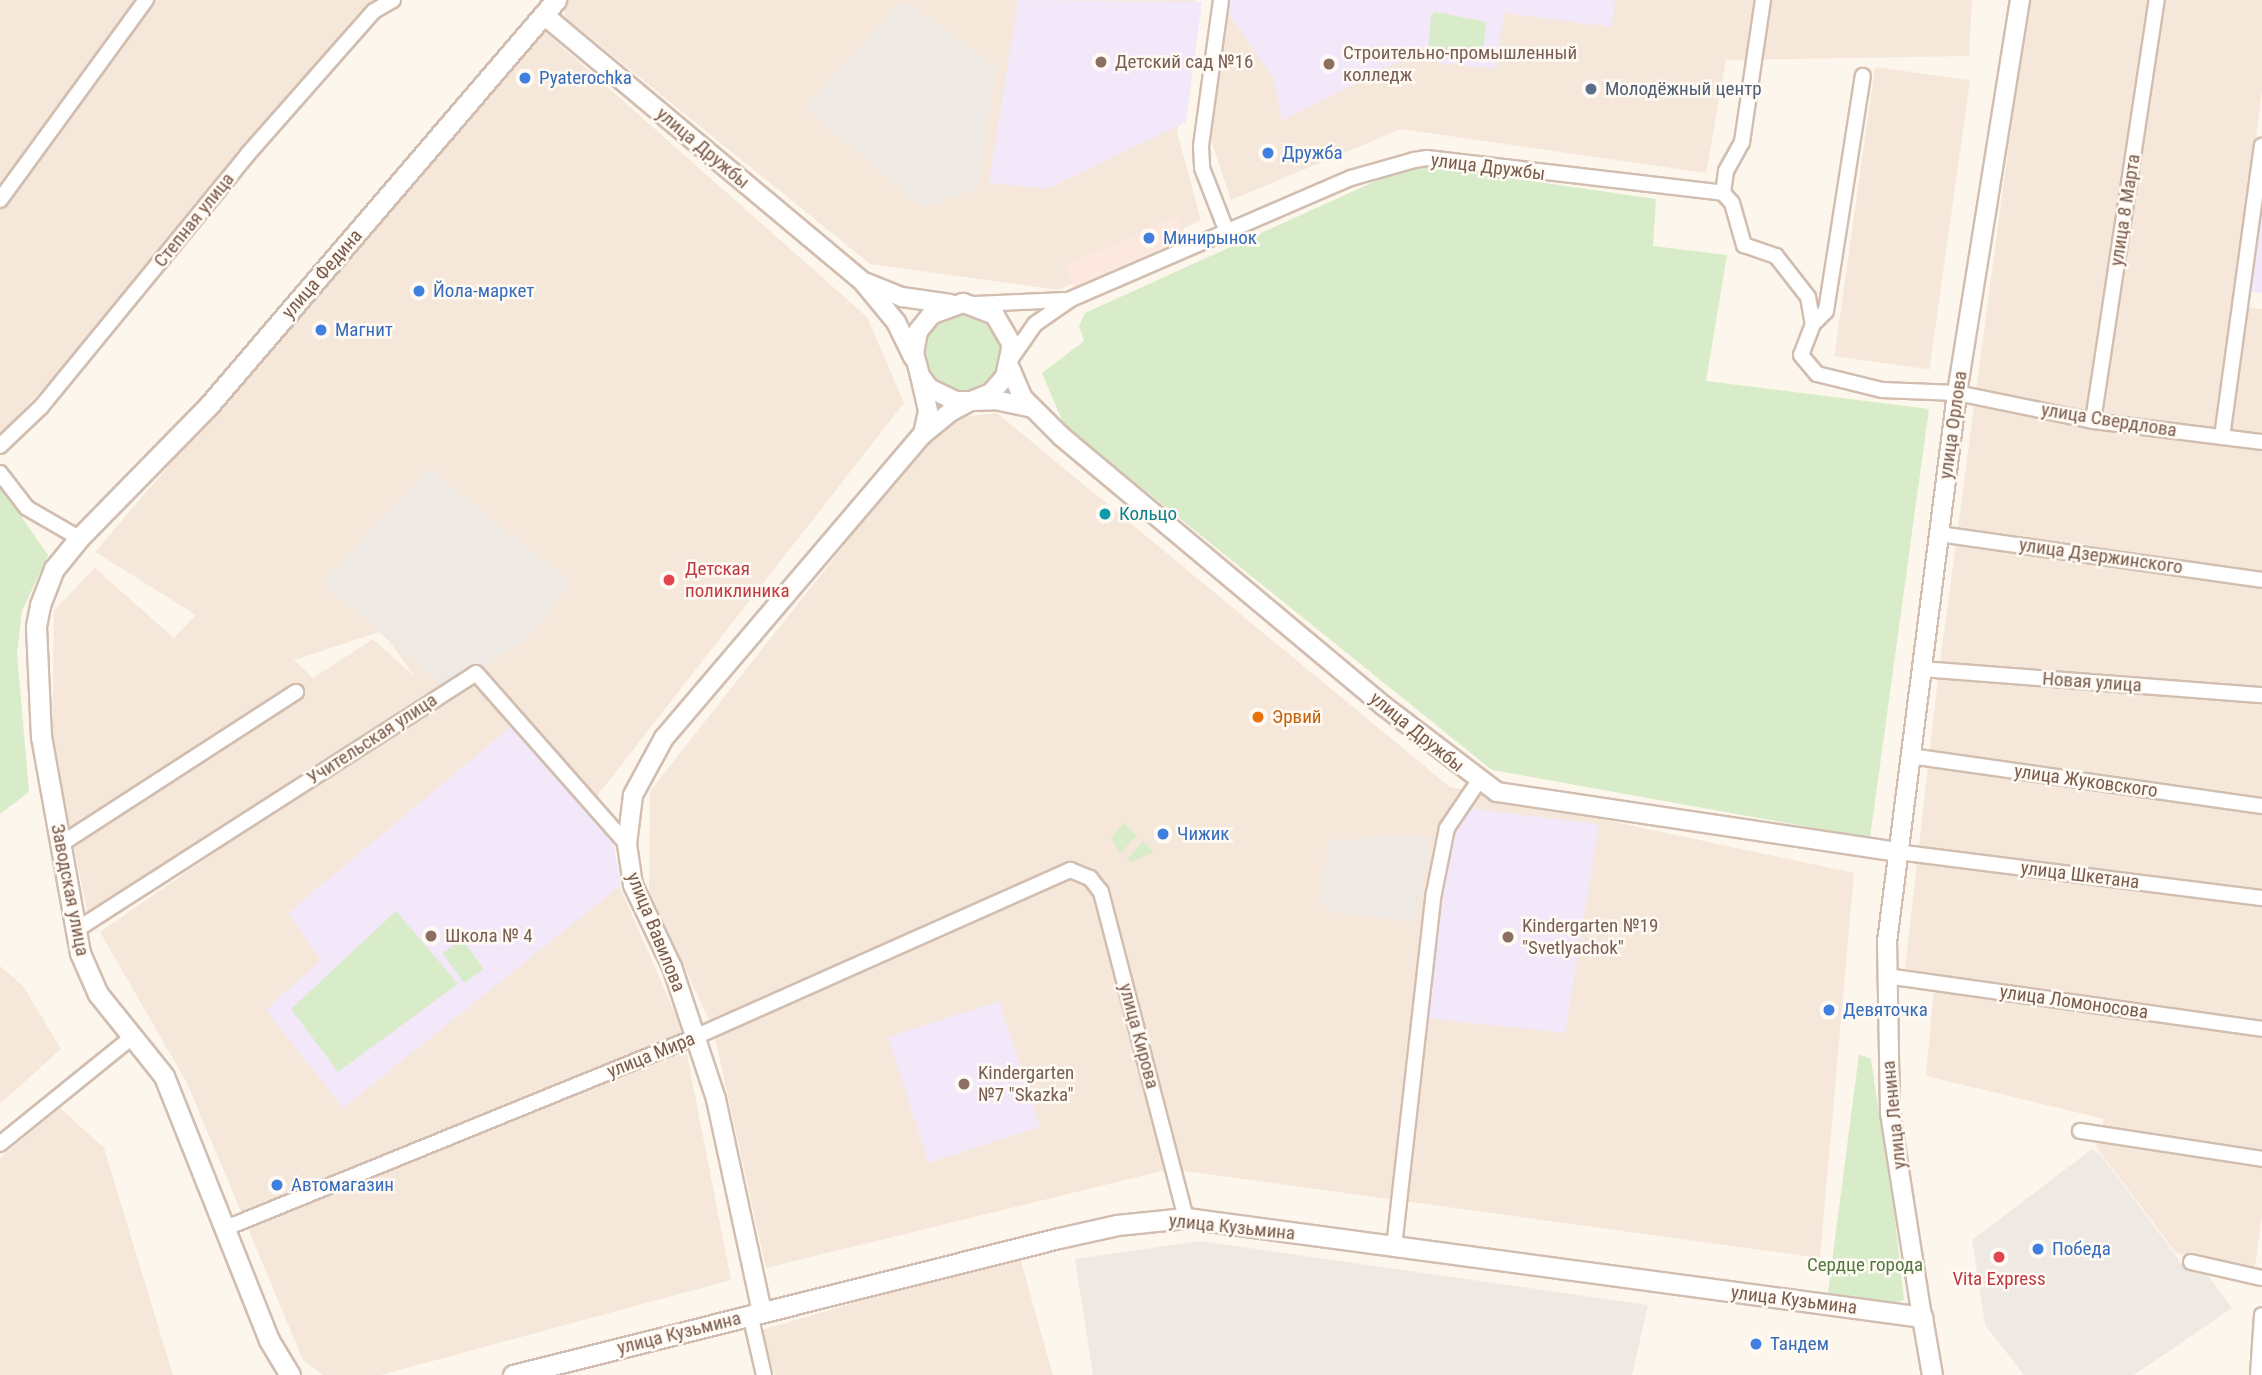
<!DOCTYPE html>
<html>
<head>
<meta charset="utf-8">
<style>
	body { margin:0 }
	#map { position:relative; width:2262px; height:1375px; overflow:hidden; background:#fdf6ec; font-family:"Roboto Condensed",sans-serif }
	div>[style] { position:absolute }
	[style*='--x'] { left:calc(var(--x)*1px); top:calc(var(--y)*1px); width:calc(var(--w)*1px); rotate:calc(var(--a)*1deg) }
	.residential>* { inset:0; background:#f5e8da; transform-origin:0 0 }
	.commercial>* { inset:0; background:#fde8e0; transform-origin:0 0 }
	.industrial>* { inset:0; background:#efe9e4 }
	.education>* { inset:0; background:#f3e8fa; transform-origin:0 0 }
	.green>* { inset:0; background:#d8ecc9; transform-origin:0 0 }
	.round { border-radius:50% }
	.roads { filter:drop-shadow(2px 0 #d1beb0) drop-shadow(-2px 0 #d1beb0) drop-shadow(0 2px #d1beb0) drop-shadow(0 -2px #d1beb0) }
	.minor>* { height:14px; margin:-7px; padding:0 7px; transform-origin:7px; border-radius:7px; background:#fff }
	.tertiary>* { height:18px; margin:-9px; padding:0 9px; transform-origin:9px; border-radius:9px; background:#fff }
	.secondary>* { height:19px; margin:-9.5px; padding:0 9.5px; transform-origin:9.5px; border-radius:9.5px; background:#fff }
	.dots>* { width:19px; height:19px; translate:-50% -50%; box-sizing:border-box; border:4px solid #fffaf3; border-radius:50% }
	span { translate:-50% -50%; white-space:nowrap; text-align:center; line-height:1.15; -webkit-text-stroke:5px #fffaf3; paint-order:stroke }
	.education-label { font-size:19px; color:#785e54 }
	.left { translate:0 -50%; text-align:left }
	.shop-label { font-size:19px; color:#366cbe }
	.service-label { font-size:19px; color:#4e5e75 }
	.street-label { font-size:19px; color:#7a5c4d }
	.culture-label { font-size:19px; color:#0d838f }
	.health-label { font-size:19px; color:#be3a42 }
	.food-label { font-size:19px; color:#c56008 }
	.park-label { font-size:19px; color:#537a41 }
</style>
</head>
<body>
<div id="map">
	<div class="residential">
		<i style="clip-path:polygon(0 0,382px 0,360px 11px,105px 320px,0 436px)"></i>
		<i style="clip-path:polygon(564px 0,1196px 0,1177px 132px,1201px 220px,1059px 290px,870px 264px,565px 17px)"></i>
		<i style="clip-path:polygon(1228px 0,1972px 0,1969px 56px,1726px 60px,1706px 173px,1401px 129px,1231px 200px,1206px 125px)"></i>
		<i style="clip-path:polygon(2028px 0,2262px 0,2262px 92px,2233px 305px,2262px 309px,2262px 1215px,2255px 1267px,2176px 1253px,2096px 1147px,2104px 1119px,1926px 1076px,1935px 978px,1905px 968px,1938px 678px)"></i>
		<i style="clip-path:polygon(evenodd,542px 29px,867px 317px,904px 403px,586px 810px,682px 1029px,731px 1280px,381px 1375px,323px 1375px,303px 1360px,187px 1083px,100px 932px,433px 701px,426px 693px,88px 915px,52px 741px,54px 610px,95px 568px,174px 638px,196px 615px,95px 552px,542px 29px,382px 631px,415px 677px,373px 639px,313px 678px,294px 660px,382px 631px)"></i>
		<i style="left:1875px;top:67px;width:96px;height:292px;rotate:8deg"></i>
		<i style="clip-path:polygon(997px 413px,1450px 787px,1854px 873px,1820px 1258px,1170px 1169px,766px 1268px,713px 1029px,649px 890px,650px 791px,944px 419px)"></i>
		<i style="clip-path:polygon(0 966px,23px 986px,61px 1049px,0 1104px)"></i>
		<i style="clip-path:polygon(60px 1108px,104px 1148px,173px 1375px,0 1375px,0 1158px)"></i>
		<i style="clip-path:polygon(1019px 1254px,1053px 1375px,775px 1375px,762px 1330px)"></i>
	</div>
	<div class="commercial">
		<i style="left:1177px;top:216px;width:24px;height:123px;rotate:66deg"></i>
	</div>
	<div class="industrial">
		<i style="clip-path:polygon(902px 0,996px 66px,978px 188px,922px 208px,805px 107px)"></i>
		<i style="clip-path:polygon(428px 468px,572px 583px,526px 640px,445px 689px,322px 583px)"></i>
		<i style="clip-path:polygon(1397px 835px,1431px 838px,1416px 923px,1334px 912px,1320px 903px,1328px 841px)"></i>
		<i style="clip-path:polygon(2092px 1149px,2100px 1154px,2185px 1268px,2206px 1273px,2232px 1308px,2134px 1375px,2024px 1375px,1985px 1325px,1972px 1240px)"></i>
		<i style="clip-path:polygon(1200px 1241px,1648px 1305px,1632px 1375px,1093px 1375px,1075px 1259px)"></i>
	</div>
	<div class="education">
		<i style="clip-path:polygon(1018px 0,1202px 2px,1186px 122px,1047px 189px,989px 183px)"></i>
		<i style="clip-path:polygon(1228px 0,1615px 0,1612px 27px,1504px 13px,1495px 69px,1405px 59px,1282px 120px,1273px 78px,1226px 10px)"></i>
		<i style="clip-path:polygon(2262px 203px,2262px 293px,2249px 291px)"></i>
		<i style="clip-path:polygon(514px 724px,613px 842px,621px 885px,343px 1108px,266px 1010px,321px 960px,288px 913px)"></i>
		<i style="clip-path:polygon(1466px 808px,1599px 824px,1565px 1033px,1425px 1018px,1445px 857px)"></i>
		<i style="left:999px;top:1001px;width:132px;height:117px;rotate:72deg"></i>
	</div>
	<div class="green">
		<i style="clip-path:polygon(1436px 12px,1486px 22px,1483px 54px,1476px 59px,1428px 52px,1431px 15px)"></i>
		<i style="clip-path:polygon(1427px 166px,1656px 199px,1653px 246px,1727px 255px,1706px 381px,1929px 409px,1870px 838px,1492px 770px,1064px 425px,1042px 373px,1084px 341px,1079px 326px,1085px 313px,1400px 170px)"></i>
		<i class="round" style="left:922px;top:310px;width:82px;height:82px"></i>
		<i style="clip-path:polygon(0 486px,48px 555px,22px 611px,17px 654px,29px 792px,0 814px)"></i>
		<i style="clip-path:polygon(1123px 823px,1137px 835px,1120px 854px,1111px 838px)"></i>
		<i style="clip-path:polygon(1143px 841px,1153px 852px,1132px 862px,1127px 859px)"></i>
		<i style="clip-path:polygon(396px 911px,458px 984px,338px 1072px,291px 1009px)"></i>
		<i style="left:462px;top:939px;width:37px;height:24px;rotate:54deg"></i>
		<i style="clip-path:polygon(1859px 1054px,1871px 1059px,1895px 1220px,1904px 1300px,1893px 1303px,1828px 1293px)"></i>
	</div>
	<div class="roads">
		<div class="minor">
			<i style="--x:1221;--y:0;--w:147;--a:97.8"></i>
			<i style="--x:1201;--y:146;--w:22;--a:87"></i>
			<i style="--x:1202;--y:168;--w:69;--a:68.7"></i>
			<i style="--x:1723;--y:193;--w:13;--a:48"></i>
			<i style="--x:1732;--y:203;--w:44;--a:74.1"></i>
			<i style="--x:1744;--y:245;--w:34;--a:19"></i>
			<i style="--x:1776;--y:256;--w:52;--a:52"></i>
			<i style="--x:1808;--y:297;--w:27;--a:80"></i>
			<i style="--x:1813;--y:324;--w:33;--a:111"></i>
			<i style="--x:1801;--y:355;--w:25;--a:50"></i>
			<i style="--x:1817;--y:374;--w:67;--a:13.8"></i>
			<i style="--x:1882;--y:390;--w:75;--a:2.3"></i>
			<i style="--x:1957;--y:393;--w:139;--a:11.6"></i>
			<i style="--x:2093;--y:421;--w:170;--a:7.1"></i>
			<i style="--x:1723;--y:193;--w:22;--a:-82"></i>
			<i style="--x:1726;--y:171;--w:33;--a:-61"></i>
			<i style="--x:1742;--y:142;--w:144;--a:-81.6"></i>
			<i style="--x:0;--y:200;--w:248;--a:-53.9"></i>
			<i style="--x:975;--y:304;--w:91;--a:-2.5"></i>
			<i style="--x:1813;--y:324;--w:18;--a:-45"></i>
			<i style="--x:1826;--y:311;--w:238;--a:-81.1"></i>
			<i style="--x:1012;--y:357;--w:40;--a:-55.1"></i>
			<i style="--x:1035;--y:324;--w:44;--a:-34.8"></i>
			<i style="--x:1071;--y:299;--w:305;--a:-23.4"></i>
			<i style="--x:1351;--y:178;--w:66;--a:-15.9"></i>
			<i style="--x:1414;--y:160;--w:13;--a:-9"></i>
			<i style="--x:1427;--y:158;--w:298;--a:6.7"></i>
			<i style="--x:2093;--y:421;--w:426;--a:-81.4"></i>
			<i style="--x:2222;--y:437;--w:294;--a:-82.2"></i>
			<i style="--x:0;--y:446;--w:57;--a:-43.6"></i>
			<i style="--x:41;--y:407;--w:325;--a:-50.7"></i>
			<i style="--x:247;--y:155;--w:192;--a:-48.6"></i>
			<i style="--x:374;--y:11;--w:22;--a:-30"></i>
			<i style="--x:0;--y:473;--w:44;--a:52.4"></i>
			<i style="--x:27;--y:508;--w:60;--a:30"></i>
			<i style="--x:1939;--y:534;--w:326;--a:8.1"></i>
			<i style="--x:1922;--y:669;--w:341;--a:4.4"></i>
			<i style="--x:1910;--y:756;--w:356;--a:8.1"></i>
			<i style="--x:61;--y:844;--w:280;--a:-32.9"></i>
			<i style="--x:1897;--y:852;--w:368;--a:7.2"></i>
			<i style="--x:76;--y:930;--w:475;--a:-32.7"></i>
			<i style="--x:476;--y:673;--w:228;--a:48.6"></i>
			<i style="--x:1886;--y:976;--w:380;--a:8"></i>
			<i style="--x:2080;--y:1131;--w:184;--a:8.7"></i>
			<i style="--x:0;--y:1144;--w:170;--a:-39"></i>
			<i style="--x:226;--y:1228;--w:506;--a:-22.16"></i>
			<i style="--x:695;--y:1037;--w:411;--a:-24"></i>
			<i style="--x:1070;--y:870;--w:22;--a:22"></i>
			<i style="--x:1090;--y:878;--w:18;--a:52"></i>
			<i style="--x:1101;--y:892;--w:337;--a:75.4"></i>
			<i style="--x:1394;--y:1247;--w:356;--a:-83.6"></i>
			<i style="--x:1434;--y:893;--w:66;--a:-78.7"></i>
			<i style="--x:1447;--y:828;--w:55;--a:-56"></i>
			<i style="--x:2191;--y:1262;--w:73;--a:12.7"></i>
			<i style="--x:750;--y:1314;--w:63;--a:77.1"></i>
			<i style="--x:2258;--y:1375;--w:60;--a:-86.2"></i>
		</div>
		<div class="tertiary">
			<i style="--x:544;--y:15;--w:416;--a:39.9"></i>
			<i style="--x:863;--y:282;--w:52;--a:50.5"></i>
			<i style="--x:896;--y:322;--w:39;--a:64"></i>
			<i style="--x:867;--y:283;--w:38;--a:22"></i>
			<i style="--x:902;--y:297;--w:49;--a:8.1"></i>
			<i style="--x:1010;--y:368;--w:33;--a:67"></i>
			<i style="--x:1023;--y:398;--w:54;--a:45"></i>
			<i style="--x:1061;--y:436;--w:421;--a:39.9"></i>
			<i style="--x:1384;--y:706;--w:142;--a:37.3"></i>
			<i style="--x:1497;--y:792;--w:404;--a:8.5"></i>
			<i style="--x:921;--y:380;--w:32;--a:77"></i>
			<i style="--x:928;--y:411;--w:24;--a:102"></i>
			<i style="--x:762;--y:1312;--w:218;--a:-102.2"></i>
			<i style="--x:716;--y:1099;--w:139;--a:-108.4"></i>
			<i style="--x:672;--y:967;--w:91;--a:-115.4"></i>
			<i style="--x:633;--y:885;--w:41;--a:-98.3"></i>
			<i style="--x:627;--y:844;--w:49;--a:-83"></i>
			<i style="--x:633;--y:795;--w:65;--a:-61.5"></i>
			<i style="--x:664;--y:738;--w:398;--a:-49.6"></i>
			<i style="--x:922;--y:435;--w:36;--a:-39"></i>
			<i style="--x:950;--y:412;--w:24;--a:-28"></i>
			<i style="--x:971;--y:401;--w:22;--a:-22"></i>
			<i style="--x:991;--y:393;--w:21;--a:-49"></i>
			<i style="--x:1005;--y:377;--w:33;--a:-78"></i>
			<i style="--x:1012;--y:345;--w:34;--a:-120"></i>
			<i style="--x:995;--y:315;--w:34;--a:-159"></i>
			<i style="--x:963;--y:303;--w:33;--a:160"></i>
			<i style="--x:932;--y:314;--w:22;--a:129"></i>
			<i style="--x:918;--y:331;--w:22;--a:100"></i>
			<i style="--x:914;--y:353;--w:24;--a:75"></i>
			<i style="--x:920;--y:376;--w:15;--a:53"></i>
			<i style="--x:929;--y:388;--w:30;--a:26"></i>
			<i style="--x:956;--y:401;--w:15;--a:0"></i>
			<i style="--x:971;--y:401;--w:24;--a:-2"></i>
			<i style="--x:995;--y:400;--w:35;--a:12"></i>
			<i style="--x:1922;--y:1317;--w:207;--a:-98.9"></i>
			<i style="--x:1890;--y:1112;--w:170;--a:-91"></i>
			<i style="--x:1887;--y:942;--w:553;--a:-82.73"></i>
			<i style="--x:1957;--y:393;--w:398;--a:-80.9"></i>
		</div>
		<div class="secondary">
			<i style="--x:290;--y:1375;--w:41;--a:-121"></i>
			<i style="--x:269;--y:1340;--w:284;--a:-111.7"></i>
			<i style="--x:164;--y:1076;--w:105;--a:-128.8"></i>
			<i style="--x:98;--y:994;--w:45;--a:-113.7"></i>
			<i style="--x:80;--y:953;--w:219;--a:-100.2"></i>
			<i style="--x:41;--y:737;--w:111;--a:-92.6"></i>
			<i style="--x:36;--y:626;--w:21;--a:-79"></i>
			<i style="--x:40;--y:605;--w:39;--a:-69"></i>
			<i style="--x:54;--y:569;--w:40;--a:-51"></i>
			<i style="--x:79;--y:538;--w:187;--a:-45.6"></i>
			<i style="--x:210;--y:404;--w:532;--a:-49.42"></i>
			<i style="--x:513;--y:1375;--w:563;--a:-14.09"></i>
			<i style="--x:1059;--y:1238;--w:59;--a:-12.6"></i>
			<i style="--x:1117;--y:1225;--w:69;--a:-5.8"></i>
			<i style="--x:1186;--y:1218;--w:743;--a:7.66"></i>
			<i style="--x:1922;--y:1317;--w:59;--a:80.2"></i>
		</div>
	</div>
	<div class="dots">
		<i style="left:1101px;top:62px;background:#8d6e63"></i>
		<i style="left:1329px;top:64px;background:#8d6e63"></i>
		<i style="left:525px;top:78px;background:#3f7fe0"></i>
		<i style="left:1591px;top:89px;background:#5c6f8a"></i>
		<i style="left:1268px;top:153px;background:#3f7fe0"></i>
		<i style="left:1149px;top:238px;background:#3f7fe0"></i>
		<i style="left:419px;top:291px;background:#3f7fe0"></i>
		<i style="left:321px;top:330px;background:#3f7fe0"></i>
		<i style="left:1105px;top:514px;background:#0f9aa8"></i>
		<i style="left:669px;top:580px;background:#e0444e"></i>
		<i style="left:1258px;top:717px;background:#e8710a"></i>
		<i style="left:1163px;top:834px;background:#3f7fe0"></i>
		<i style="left:431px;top:936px;background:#8d6e63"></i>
		<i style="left:1508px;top:937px;background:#8d6e63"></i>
		<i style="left:1829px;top:1010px;background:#3f7fe0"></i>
		<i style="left:964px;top:1084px;background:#8d6e63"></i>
		<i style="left:277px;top:1185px;background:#3f7fe0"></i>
		<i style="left:2038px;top:1249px;background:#3f7fe0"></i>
		<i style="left:1999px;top:1257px;background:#e0444e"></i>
		<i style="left:1756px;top:1344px;background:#3f7fe0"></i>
	</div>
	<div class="education-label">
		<span class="left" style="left:1343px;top:64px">Строительно-промышленный<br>колледж</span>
		<span class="left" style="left:1115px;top:62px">Детский сад №16</span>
		<span class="left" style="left:1522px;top:937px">Kindergarten №19<br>"Svetlyachok"</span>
		<span class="left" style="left:445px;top:936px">Школа № 4</span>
		<span class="left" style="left:978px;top:1084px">Kindergarten<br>№7 "Skazka"</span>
	</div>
	<div class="shop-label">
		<span class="left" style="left:539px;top:78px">Pyaterochka</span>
		<span class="left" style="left:1282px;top:153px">Дружба</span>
		<span class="left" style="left:1163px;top:238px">Минирынок</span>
		<span class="left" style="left:433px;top:291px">Йола-маркет</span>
		<span class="left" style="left:335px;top:330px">Магнит</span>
		<span class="left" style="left:1177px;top:834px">Чижик</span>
		<span class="left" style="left:1843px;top:1010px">Девяточка</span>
		<span class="left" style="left:291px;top:1185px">Автомагазин</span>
		<span class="left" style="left:2052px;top:1249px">Победа</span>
		<span class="left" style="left:1770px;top:1344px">Тандем</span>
	</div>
	<div class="service-label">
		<span class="left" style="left:1605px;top:89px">Молодёжный центр</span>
	</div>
	<div class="street-label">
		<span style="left:703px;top:148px;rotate:40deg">улица Дружбы</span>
		<span style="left:1488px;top:167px;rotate:7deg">улица Дружбы</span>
		<span style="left:2125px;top:210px;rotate:-81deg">улица 8 Марта</span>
		<span style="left:194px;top:220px;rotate:-51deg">Степная улица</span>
		<span style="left:322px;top:274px;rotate:-49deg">улица Федина</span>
		<span style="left:2109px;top:420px;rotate:9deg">улица Свердлова</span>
		<span style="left:1953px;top:425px;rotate:-82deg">улица Орлова</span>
		<span style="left:2101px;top:556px;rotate:8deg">улица Дзержинского</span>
		<span style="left:2092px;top:682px;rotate:4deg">Новая улица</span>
		<span style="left:1417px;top:732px;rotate:39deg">улица Дружбы</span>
		<span style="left:372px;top:739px;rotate:-33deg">Учительская улица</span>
		<span style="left:2086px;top:781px;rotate:8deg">улица Жуковского</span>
		<span style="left:2080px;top:875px;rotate:7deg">улица Шкетана</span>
		<span style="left:70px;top:890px;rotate:79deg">Заводская улица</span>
		<span style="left:656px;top:932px;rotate:68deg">улица Вавилова</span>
		<span style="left:2074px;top:1002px;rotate:8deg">улица Ломоносова</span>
		<span style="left:1139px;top:1036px;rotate:75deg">улица Кирова</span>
		<span style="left:651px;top:1055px;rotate:-22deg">улица Мира</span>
		<span style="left:1894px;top:1115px;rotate:-96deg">улица Ленина</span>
		<span style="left:1232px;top:1227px;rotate:6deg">улица Кузьмина</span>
		<span style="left:1794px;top:1300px;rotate:7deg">улица Кузьмина</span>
		<span style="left:679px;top:1333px;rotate:-14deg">улица Кузьмина</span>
	</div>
	<div class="culture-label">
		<span class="left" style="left:1119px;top:514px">Кольцо</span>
	</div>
	<div class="health-label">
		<span class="left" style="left:685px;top:580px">Детская<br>поликлиника</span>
		<span style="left:1999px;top:1279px">Vita Express</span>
	</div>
	<div class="food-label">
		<span class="left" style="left:1272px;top:717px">Эрвий</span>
	</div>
	<div class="park-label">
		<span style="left:1865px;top:1265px">Сердце города</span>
	</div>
</div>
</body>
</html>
